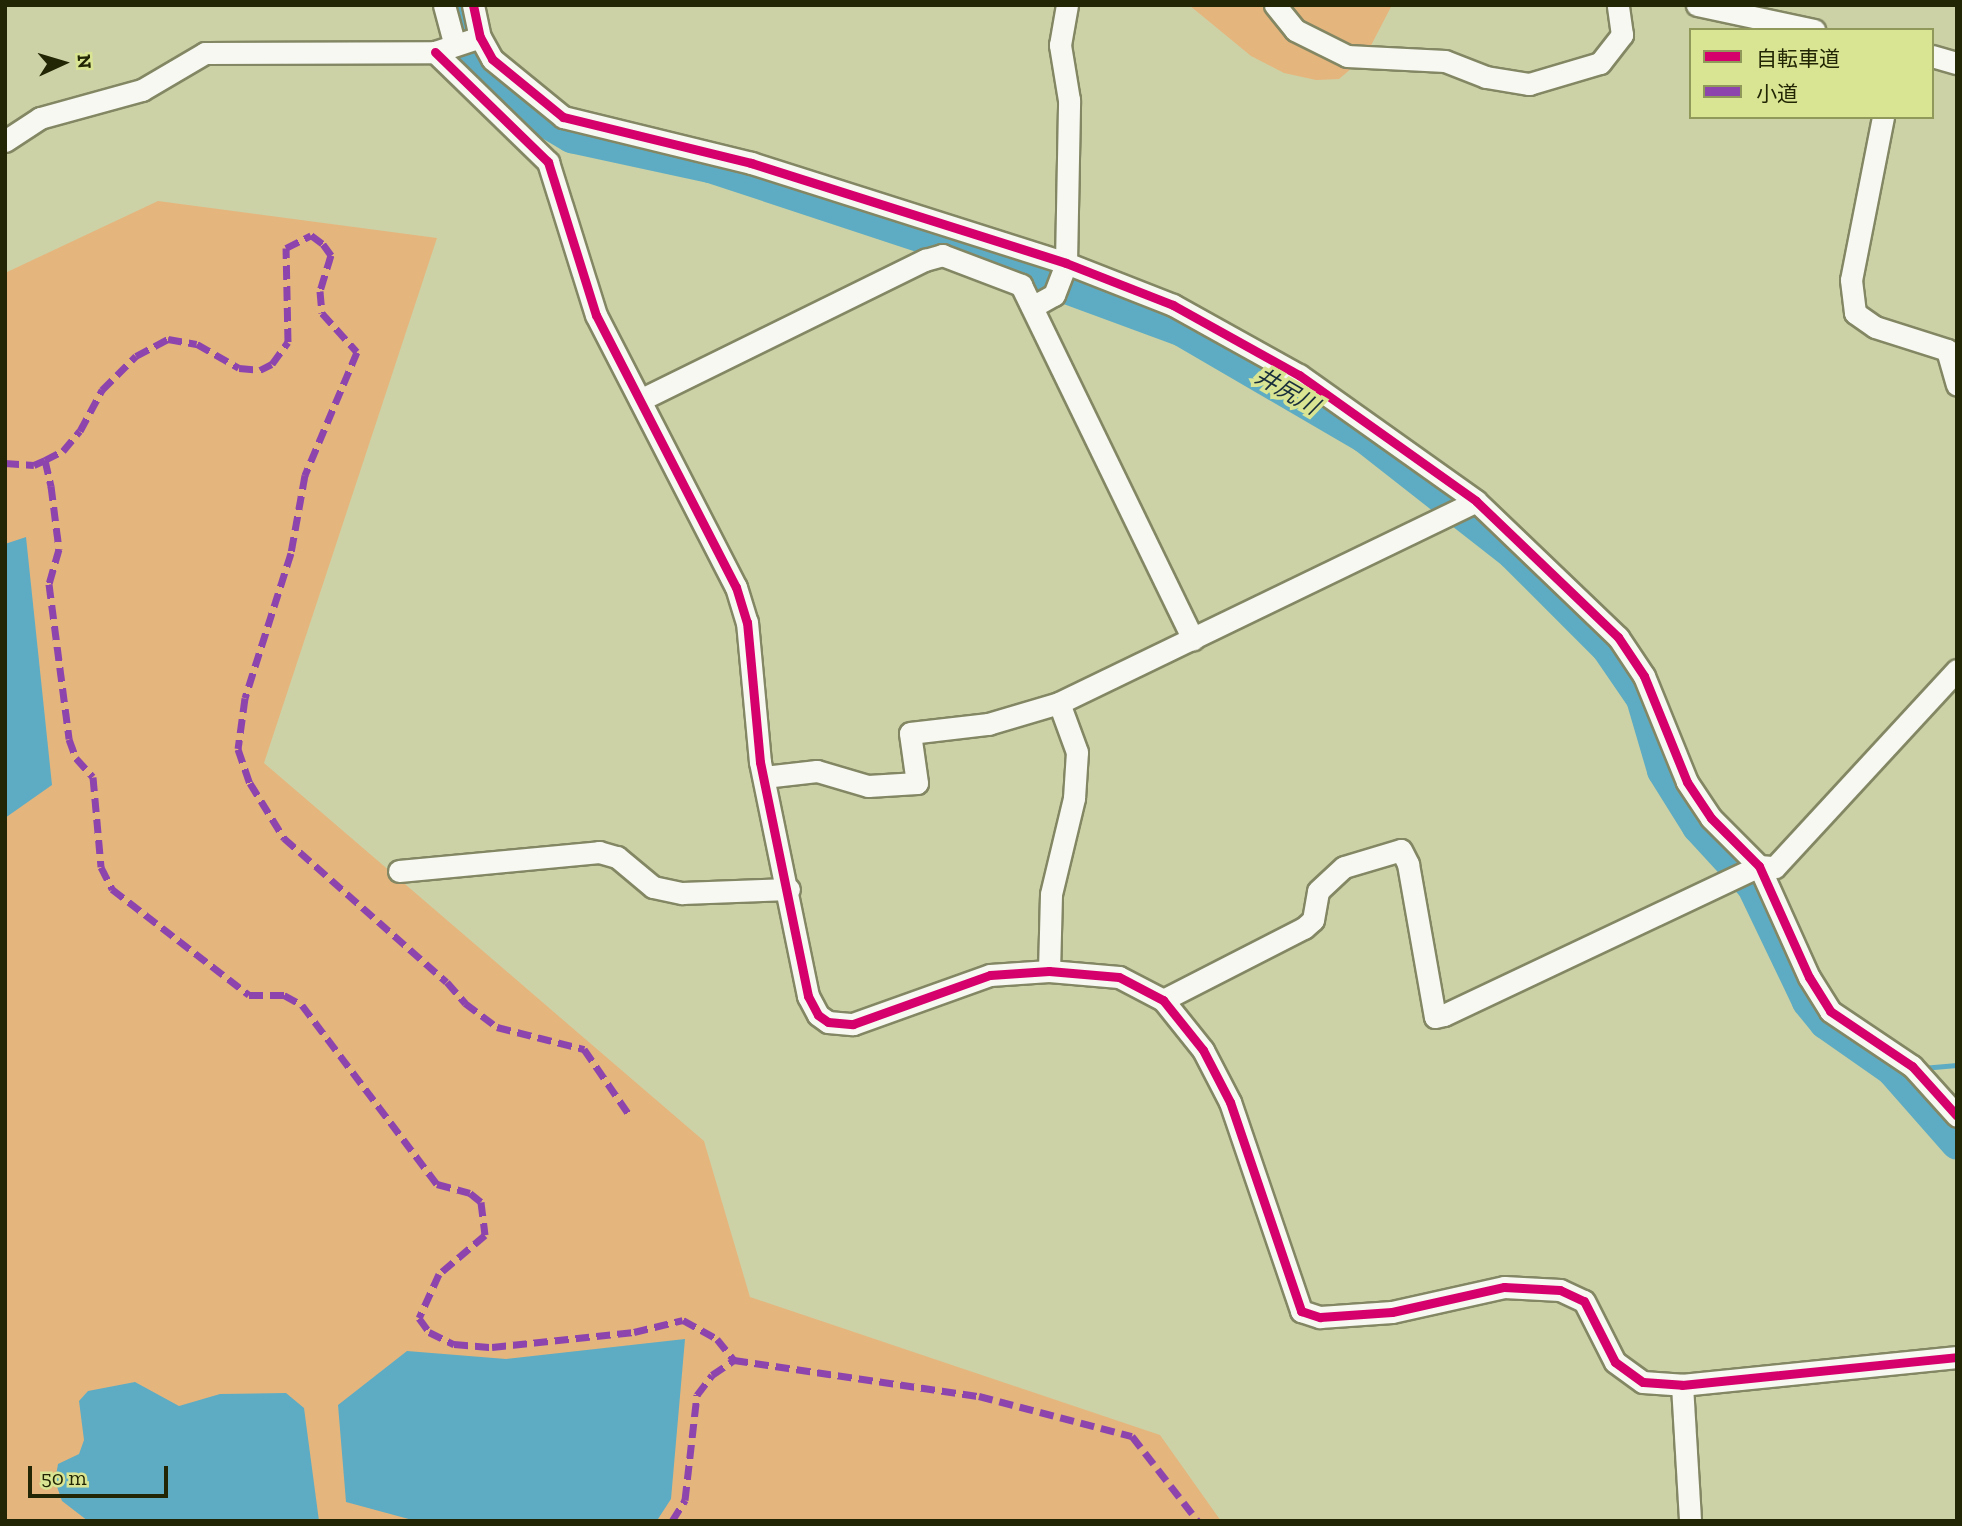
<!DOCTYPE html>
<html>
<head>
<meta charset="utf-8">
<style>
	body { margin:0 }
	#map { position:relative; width:1962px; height:1526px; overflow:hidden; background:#ccd2a6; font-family:"Zilla Slab","Noto Sans JP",serif }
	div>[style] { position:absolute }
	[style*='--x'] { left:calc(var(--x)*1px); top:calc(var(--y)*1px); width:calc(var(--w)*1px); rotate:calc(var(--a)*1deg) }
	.green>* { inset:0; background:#e5b57e }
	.water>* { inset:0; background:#5eacc3 }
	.stream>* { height:5px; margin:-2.5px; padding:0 2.5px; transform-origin:2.5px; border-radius:2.5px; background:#5eacc3 }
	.river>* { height:33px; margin:-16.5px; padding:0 16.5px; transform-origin:16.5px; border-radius:16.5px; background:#5eacc3 }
	.roads { filter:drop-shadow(2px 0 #838763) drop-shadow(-2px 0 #838763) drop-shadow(0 2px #838763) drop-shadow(0 -2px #838763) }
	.minor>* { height:21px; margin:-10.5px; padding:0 10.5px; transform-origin:10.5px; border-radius:10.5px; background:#f7f8f2 }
	.quiet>* { height:7px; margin-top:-3.5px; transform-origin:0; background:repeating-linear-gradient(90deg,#8e44ad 0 14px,transparent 0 21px) }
	.cycleway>* { height:9px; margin:-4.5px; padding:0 4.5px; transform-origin:4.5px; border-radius:4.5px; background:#d6006c }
	span { translate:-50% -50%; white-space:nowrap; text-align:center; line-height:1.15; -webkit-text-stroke:7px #dae593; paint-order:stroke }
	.water-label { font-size:23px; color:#192f3c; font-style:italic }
	.frame { position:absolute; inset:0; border:7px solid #232604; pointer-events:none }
	.legend { position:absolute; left:1689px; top:28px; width:245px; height:91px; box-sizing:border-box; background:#dae593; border:2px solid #91995a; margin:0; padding:9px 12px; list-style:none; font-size:21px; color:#232604 }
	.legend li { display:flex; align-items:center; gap:14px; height:35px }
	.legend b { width:35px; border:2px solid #91995a }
	.north { position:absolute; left:28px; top:28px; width:70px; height:70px; -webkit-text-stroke:5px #dae593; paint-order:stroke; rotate:86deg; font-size:19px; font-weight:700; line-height:28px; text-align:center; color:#232604 }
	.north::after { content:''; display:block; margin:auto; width:24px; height:32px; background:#232604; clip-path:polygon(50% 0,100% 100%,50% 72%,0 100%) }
	.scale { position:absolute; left:28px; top:1466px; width:140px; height:32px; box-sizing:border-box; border:4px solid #232604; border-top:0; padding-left:9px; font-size:21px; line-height:24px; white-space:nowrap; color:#232604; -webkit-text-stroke:5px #dae593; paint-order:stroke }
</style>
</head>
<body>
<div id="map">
	<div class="green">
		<i style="clip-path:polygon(1189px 5px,1392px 5px,1365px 57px,1339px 79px,1316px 80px,1284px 73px,1251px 56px)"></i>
		<i style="clip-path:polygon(158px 201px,437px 238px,264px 763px,704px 1141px,750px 1297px,1160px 1435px,1221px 1521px,5px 1521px,5px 273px)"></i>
	</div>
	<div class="water">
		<i style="clip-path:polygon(26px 537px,52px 785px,5px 818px,5px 544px)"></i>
		<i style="clip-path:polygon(685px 1339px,671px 1499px,658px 1519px,416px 1521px,346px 1502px,338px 1405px,407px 1351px,506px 1359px)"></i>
		<i style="clip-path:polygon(135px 1382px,179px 1406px,220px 1394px,286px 1393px,304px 1408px,319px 1521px,88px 1521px,62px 1501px,55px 1481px,58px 1464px,79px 1454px,84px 1440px,79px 1401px,88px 1391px)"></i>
	</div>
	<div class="stream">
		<i style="--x:1922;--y:1068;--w:35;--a:-5"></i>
		<i style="--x:1892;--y:1069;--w:13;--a:0"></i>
	</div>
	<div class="river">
		<i style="--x:455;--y:5;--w:60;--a:72.5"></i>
		<i style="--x:473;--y:62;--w:61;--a:43.7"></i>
		<i style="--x:517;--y:104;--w:63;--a:30.7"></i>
		<i style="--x:571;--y:136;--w:142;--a:12.2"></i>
		<i style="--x:710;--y:166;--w:290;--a:18.3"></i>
		<i style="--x:985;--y:257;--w:210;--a:20.3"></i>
		<i style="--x:1182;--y:330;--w:211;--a:30.2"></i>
		<i style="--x:1364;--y:436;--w:189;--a:38.1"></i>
		<i style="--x:1513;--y:553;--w:133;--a:45"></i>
		<i style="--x:1607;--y:647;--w:62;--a:55.5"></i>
		<i style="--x:1642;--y:698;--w:75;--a:73.7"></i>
		<i style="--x:1663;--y:770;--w:66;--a:58"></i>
		<i style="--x:1698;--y:826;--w:81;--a:47.5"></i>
		<i style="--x:1753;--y:886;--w:127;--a:64.4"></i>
		<i style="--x:1808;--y:1001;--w:27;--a:51"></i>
		<i style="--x:1825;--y:1022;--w:82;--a:35"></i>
		<i style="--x:1892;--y:1069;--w:98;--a:48.7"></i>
	</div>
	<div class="roads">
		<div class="minor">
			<i style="--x:444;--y:5;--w:39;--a:75"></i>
			<i style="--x:473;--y:5;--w:33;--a:78"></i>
			<i style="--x:480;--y:37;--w:25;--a:61"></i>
			<i style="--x:492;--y:59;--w:92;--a:39.2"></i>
			<i style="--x:563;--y:117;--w:194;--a:13.7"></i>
			<i style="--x:751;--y:163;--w:330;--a:17.6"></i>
			<i style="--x:1066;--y:263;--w:115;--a:21.4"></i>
			<i style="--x:1173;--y:305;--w:144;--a:29.1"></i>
			<i style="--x:1299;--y:375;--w:217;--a:35.4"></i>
			<i style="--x:1476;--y:501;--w:197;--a:43.8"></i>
			<i style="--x:1618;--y:637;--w:47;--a:56.3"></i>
			<i style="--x:1644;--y:676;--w:114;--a:67.9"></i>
			<i style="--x:1687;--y:782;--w:43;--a:56.3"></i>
			<i style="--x:1711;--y:818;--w:68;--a:45"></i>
			<i style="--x:1759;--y:866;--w:122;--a:65.8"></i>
			<i style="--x:1809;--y:977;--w:40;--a:58"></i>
			<i style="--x:1830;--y:1011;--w:99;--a:33.9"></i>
			<i style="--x:1912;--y:1066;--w:67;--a:48"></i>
			<i style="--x:1275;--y:5;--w:32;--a:51"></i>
			<i style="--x:1295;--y:30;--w:58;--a:26.6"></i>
			<i style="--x:1347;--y:56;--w:98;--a:2.9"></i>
			<i style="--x:1445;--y:61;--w:44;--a:21.3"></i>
			<i style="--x:1486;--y:77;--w:44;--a:9.2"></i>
			<i style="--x:1529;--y:84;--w:74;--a:-16.5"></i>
			<i style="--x:1600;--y:63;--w:36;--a:-52"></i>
			<i style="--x:1622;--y:35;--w:30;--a:-98"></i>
			<i style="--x:1697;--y:5;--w:120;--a:12.1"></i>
			<i style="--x:435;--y:52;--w:158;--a:44.2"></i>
			<i style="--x:548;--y:162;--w:160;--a:72.6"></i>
			<i style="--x:596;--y:315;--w:306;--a:62.8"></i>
			<i style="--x:736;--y:587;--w:37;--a:73"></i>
			<i style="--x:747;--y:622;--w:141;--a:84.7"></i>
			<i style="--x:760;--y:762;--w:239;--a:78.4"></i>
			<i style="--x:808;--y:996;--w:21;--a:62"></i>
			<i style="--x:818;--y:1015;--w:12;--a:35"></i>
			<i style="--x:828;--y:1022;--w:25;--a:5"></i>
			<i style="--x:853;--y:1024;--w:145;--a:-19.7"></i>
			<i style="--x:990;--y:975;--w:59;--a:-3.9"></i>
			<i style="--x:1049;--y:971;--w:70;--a:4.9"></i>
			<i style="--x:1119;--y:977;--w:50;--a:27.6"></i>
			<i style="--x:1163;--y:1000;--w:64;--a:51.3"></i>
			<i style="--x:1203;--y:1050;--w:59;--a:62.6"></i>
			<i style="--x:1230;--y:1102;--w:221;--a:71.2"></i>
			<i style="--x:1301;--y:1311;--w:20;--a:18"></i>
			<i style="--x:1320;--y:1317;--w:72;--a:-4"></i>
			<i style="--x:1392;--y:1312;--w:115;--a:-12.6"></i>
			<i style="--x:1504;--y:1287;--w:56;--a:3.1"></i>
			<i style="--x:1560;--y:1290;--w:26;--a:25"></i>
			<i style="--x:1584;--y:1301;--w:68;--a:63.1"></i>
			<i style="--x:1615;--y:1362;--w:34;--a:36"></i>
			<i style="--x:1643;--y:1382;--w:39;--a:4"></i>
			<i style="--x:1682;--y:1385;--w:276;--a:-5.8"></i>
			<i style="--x:1932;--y:56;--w:26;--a:16"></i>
			<i style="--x:1883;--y:117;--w:166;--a:101.1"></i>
			<i style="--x:1851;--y:280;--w:33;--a:83"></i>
			<i style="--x:1855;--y:313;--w:24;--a:35"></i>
			<i style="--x:1875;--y:327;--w:76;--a:17.7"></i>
			<i style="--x:1947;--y:350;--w:36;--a:74"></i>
			<i style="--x:5;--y:141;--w:42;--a:-33.3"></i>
			<i style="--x:40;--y:118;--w:106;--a:-15.4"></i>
			<i style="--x:142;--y:90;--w:73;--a:-30.4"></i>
			<i style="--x:205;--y:53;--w:230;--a:-0.2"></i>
			<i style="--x:435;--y:52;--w:47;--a:-18.4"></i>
			<i style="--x:1032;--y:307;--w:25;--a:-29"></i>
			<i style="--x:1054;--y:295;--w:34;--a:-69"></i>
			<i style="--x:1066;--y:263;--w:163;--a:-88.9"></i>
			<i style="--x:1069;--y:100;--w:56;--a:-99.3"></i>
			<i style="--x:1060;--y:45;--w:41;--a:-80.1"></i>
			<i style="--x:640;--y:400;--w:318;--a:-26.2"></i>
			<i style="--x:925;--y:260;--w:18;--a:-16"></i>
			<i style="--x:942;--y:255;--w:85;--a:20.8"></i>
			<i style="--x:1021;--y:285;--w:394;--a:64.1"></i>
			<i style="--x:764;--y:777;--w:53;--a:-6.5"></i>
			<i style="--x:817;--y:771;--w:53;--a:16.4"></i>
			<i style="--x:868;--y:786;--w:49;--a:-3.5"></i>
			<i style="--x:917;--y:783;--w:50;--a:-98"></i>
			<i style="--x:910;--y:733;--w:79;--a:-6.6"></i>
			<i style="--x:988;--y:724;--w:74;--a:-16.5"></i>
			<i style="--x:1059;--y:703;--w:463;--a:-25.8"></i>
			<i style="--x:399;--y:871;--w:201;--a:-5.4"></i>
			<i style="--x:599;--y:852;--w:19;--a:16"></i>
			<i style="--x:617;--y:857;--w:47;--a:39.8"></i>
			<i style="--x:653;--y:887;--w:30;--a:12"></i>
			<i style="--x:682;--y:893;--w:107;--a:-2.1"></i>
			<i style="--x:1049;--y:971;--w:77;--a:-88.5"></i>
			<i style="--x:1051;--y:894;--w:99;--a:-76.5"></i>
			<i style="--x:1074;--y:798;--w:46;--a:-86.3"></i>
			<i style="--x:1077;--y:752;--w:52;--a:-110.2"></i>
			<i style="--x:1163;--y:1000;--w:158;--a:-27.1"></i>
			<i style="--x:1304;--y:928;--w:12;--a:-42"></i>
			<i style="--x:1313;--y:920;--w:29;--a:-80"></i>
			<i style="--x:1318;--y:891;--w:35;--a:-43"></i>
			<i style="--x:1344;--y:867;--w:59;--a:-16.6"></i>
			<i style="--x:1401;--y:850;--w:16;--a:63"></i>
			<i style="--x:1408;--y:864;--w:155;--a:80"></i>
			<i style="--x:1435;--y:1017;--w:9;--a:-13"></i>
			<i style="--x:1444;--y:1015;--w:348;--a:-25.3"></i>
			<i style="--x:1759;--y:866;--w:16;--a:4"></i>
			<i style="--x:1775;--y:867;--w:268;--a:-47.3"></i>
			<i style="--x:1682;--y:1385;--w:136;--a:86.6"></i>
		</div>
	</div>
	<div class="quiet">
		<i style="--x:45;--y:460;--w:20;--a:-27"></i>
		<i style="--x:63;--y:451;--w:26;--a:-50"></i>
		<i style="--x:80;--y:431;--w:47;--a:-61.8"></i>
		<i style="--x:102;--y:390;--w:48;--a:-45"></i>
		<i style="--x:136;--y:356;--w:36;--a:-28"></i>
		<i style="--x:168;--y:339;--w:29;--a:10"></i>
		<i style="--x:197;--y:344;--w:48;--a:29.7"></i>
		<i style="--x:239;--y:368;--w:21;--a:5"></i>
		<i style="--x:260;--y:370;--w:13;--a:-27"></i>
		<i style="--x:272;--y:364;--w:27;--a:-54"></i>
		<i style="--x:288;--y:342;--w:94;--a:-91.2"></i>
		<i style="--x:286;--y:248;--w:28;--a:-27"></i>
		<i style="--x:311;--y:235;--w:15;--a:37"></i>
		<i style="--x:323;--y:244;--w:14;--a:54"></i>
		<i style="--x:331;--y:255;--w:38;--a:107"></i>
		<i style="--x:320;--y:291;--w:22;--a:85"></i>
		<i style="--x:322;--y:313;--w:52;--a:48.1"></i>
		<i style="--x:357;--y:352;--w:134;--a:112.9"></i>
		<i style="--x:305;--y:475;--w:79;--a:100.2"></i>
		<i style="--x:291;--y:553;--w:152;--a:107.6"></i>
		<i style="--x:245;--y:698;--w:51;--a:97.8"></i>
		<i style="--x:238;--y:749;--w:36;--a:71"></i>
		<i style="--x:250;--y:783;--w:65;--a:58.3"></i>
		<i style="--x:284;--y:838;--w:217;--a:41.5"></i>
		<i style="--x:447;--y:982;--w:28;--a:49"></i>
		<i style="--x:465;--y:1003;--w:40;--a:37"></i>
		<i style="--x:497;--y:1027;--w:90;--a:14.2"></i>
		<i style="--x:584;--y:1049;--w:81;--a:55.5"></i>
		<i style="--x:5;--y:463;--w:29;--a:4"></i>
		<i style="--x:34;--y:465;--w:12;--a:-24"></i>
		<i style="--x:45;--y:460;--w:27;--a:77"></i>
		<i style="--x:51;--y:486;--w:64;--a:82.8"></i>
		<i style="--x:59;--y:549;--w:36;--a:106"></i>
		<i style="--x:49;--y:584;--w:156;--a:82.6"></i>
		<i style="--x:69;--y:739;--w:20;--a:70"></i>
		<i style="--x:76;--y:758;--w:25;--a:48"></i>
		<i style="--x:93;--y:777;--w:90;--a:84.9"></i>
		<i style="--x:101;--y:867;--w:25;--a:63"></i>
		<i style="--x:112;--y:889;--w:173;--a:37.7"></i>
		<i style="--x:249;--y:995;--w:35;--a:0"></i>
		<i style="--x:284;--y:995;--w:21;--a:29"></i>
		<i style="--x:302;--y:1005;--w:224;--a:53"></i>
		<i style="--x:437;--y:1184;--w:34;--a:15"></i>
		<i style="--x:470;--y:1193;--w:14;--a:39"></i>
		<i style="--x:481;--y:1202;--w:33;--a:83"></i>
		<i style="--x:485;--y:1235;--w:60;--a:139.7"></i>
		<i style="--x:439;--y:1274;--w:48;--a:114.4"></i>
		<i style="--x:419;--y:1318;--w:17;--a:54"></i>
		<i style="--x:429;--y:1332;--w:28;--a:26"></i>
		<i style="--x:454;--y:1344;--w:38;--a:5"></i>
		<i style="--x:492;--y:1347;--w:143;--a:-6"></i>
		<i style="--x:634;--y:1332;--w:50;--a:-13.8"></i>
		<i style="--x:683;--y:1320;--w:39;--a:29"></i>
		<i style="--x:717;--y:1339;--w:27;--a:51"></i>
		<i style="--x:734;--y:1360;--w:248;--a:8.4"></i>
		<i style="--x:979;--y:1396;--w:158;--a:14.7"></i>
		<i style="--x:1132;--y:1436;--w:108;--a:52.2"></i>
		<i style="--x:672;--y:1521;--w:25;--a:-58"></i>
		<i style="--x:685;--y:1500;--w:106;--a:-83.5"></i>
		<i style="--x:697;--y:1395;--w:25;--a:-53"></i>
		<i style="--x:712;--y:1375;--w:27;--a:-34"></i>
	</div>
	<div class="cycleway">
		<i style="--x:473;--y:5;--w:33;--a:78"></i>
		<i style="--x:480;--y:37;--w:25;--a:61"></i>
		<i style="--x:492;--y:59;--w:92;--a:39.2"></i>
		<i style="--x:563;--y:117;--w:194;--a:13.7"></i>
		<i style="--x:751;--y:163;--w:330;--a:17.6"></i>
		<i style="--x:1066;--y:263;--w:115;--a:21.4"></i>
		<i style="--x:1173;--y:305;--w:144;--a:29.1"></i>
		<i style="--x:1299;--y:375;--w:217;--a:35.4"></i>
		<i style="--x:1476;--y:501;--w:197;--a:43.8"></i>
		<i style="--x:1618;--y:637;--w:47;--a:56.3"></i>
		<i style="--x:1644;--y:676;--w:114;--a:67.9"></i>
		<i style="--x:1687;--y:782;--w:43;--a:56.3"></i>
		<i style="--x:1711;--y:818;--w:68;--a:45"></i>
		<i style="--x:1759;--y:866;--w:122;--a:65.8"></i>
		<i style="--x:1809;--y:977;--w:40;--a:58"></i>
		<i style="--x:1830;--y:1011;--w:99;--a:33.9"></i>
		<i style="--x:1912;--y:1066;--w:67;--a:48"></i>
		<i style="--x:435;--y:52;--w:158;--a:44.2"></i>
		<i style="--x:548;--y:162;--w:160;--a:72.6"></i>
		<i style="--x:596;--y:315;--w:306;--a:62.8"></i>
		<i style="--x:736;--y:587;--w:37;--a:73"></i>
		<i style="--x:747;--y:622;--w:141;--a:84.7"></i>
		<i style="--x:760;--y:762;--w:239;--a:78.4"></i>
		<i style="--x:808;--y:996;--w:21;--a:62"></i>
		<i style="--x:818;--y:1015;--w:12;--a:35"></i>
		<i style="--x:828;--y:1022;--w:25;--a:5"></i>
		<i style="--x:853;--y:1024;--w:145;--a:-19.7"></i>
		<i style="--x:990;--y:975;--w:59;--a:-3.9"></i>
		<i style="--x:1049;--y:971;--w:70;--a:4.9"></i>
		<i style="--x:1119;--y:977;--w:50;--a:27.6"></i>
		<i style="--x:1163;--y:1000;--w:64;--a:51.3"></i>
		<i style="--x:1203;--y:1050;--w:59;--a:62.6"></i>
		<i style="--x:1230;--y:1102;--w:221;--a:71.2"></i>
		<i style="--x:1301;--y:1311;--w:20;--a:18"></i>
		<i style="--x:1320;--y:1317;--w:72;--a:-4"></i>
		<i style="--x:1392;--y:1312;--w:115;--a:-12.6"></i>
		<i style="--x:1504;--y:1287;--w:56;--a:3.1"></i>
		<i style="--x:1560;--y:1290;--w:26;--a:25"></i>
		<i style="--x:1584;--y:1301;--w:68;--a:63.1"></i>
		<i style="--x:1615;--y:1362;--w:34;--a:36"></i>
		<i style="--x:1643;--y:1382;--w:39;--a:4"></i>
		<i style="--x:1682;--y:1385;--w:276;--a:-5.8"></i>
	</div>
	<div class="water-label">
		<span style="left:1287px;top:391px;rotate:30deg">井尻川</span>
	</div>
	<div class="frame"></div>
	<ul class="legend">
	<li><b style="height:9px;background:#d6006c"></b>自転車道</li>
	<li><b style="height:9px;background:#8e44ad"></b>小道</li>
	</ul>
	<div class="north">N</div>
	<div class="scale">50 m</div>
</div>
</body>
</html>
